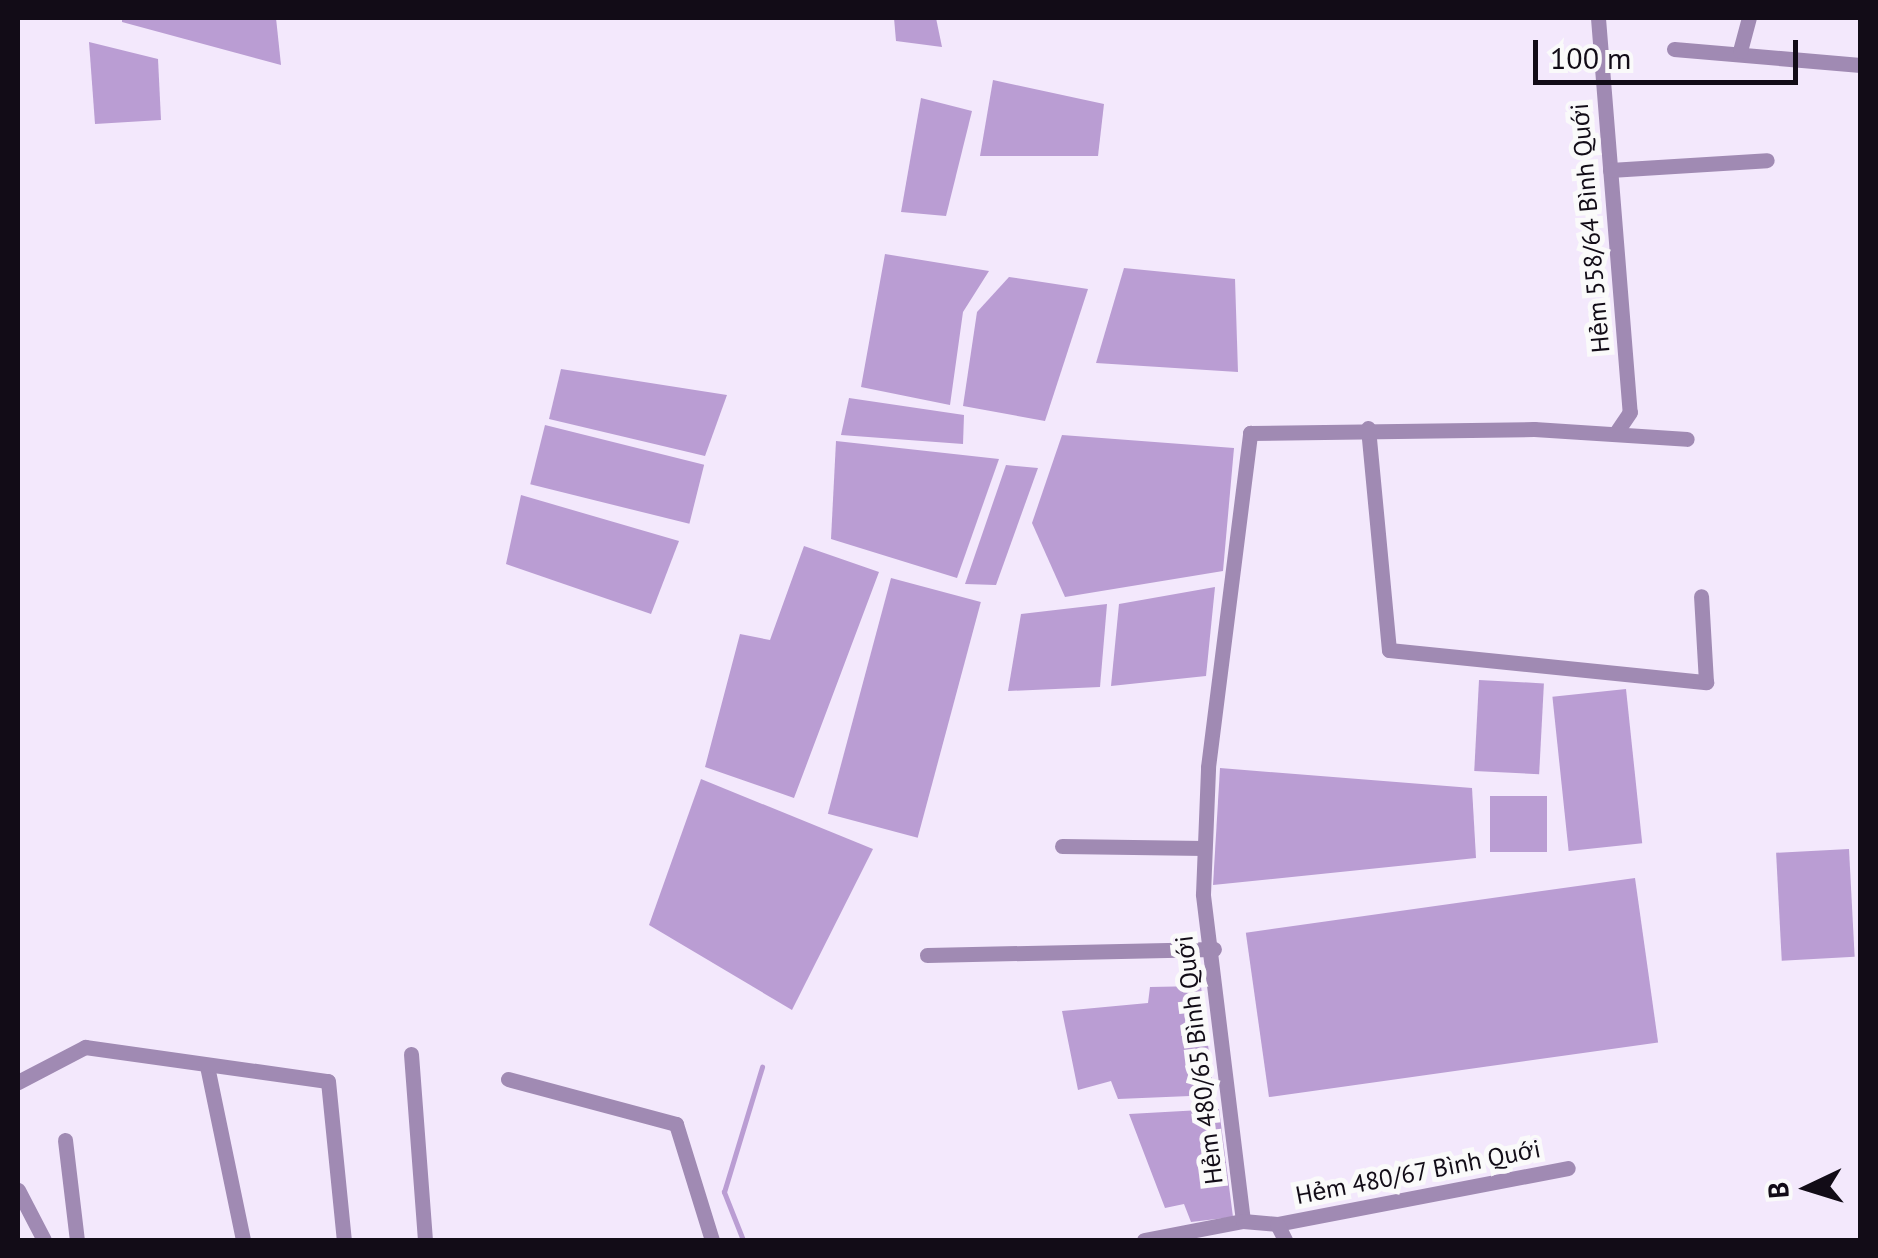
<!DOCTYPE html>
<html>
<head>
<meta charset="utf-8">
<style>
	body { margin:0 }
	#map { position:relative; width:1878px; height:1258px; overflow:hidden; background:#f3e8fc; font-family:"PT Sans",sans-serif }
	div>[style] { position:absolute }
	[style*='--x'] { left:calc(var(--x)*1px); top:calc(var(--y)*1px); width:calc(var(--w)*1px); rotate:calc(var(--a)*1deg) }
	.water>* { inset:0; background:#ba9dd3; transform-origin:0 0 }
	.stream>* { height:5px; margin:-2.5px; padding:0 2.5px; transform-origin:2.5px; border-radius:2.5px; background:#ba9dd3 }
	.minor>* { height:15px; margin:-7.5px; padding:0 7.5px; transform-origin:7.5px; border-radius:7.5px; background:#a08ab3 }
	span { translate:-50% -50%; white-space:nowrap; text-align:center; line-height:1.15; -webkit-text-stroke:10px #fafafa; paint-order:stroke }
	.street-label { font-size:25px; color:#120c17 }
	.frame { position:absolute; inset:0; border:20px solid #120c17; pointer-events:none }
	.north { position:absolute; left:1758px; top:1138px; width:100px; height:100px; -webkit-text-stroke:8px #fafafa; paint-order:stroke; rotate:266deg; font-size:28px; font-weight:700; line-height:40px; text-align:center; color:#120c17 }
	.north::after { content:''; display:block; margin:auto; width:35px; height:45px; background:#120c17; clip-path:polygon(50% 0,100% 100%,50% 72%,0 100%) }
	.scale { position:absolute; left:1533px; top:40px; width:265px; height:45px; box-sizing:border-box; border:5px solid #120c17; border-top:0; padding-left:12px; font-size:30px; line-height:35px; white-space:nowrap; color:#120c17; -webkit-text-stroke:8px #fafafa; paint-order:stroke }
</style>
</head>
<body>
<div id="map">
	<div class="water">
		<i style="clip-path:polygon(122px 18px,276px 18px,281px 65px,122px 22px)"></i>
		<i style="clip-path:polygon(894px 18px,936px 18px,942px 47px,896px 41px)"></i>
		<i style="clip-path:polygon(89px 42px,158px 59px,161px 120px,95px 124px)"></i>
		<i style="clip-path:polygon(993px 80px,1104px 104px,1098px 156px,980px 156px)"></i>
		<i style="clip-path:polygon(921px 98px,972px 111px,946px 216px,901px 212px)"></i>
		<i style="clip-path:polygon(885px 254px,989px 271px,963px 312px,950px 405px,861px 387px)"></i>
		<i style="clip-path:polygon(1124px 268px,1235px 279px,1238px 372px,1096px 363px)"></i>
		<i style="clip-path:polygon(1009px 277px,1088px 289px,1045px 421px,963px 406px,977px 312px)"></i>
		<i style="clip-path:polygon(561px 369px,727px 395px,705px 456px,549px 419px)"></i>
		<i style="clip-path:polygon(849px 398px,964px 415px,963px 444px,841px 435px)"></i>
		<i style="left:545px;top:425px;width:164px;height:61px;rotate:14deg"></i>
		<i style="clip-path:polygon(1062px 435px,1234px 448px,1223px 571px,1065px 597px,1032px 523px)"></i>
		<i style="clip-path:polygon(836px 441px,999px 459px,957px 578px,831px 539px)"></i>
		<i style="clip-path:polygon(1006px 465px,1038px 468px,996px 585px,965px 584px)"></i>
		<i style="clip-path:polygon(521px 495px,679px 541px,651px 614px,506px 564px)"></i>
		<i style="clip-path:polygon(804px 546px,879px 572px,794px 798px,705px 767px,740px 634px,770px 640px)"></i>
		<i style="left:891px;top:578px;width:93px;height:244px;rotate:15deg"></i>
		<i style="clip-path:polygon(1215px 587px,1206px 676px,1111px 686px,1119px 604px)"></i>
		<i style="clip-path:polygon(1107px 604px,1100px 687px,1008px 691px,1021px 614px)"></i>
		<i style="left:1479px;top:680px;width:65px;height:91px;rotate:3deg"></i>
		<i style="left:1626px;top:689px;width:155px;height:74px;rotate:84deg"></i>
		<i style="clip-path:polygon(1220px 768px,1472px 788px,1476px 858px,1213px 885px)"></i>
		<i style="clip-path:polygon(701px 779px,873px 849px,792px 1010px,649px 925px)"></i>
		<i style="left:1547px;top:796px;width:56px;height:57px;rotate:90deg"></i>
		<i style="left:1849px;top:849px;width:108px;height:73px;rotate:87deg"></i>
		<i style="left:1635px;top:878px;width:166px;height:393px;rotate:82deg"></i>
		<i style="clip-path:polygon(1201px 986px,1214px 1095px,1118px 1099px,1111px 1081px,1078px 1090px,1062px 1011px,1148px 1003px,1150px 987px)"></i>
		<i style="clip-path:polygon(1219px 1109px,1233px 1217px,1191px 1222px,1184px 1204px,1165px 1208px,1129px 1114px)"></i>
	</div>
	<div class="stream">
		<i style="--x:743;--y:1240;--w:52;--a:-111.6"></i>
		<i style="--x:724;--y:1192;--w:131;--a:-73.1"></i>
	</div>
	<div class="minor">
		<i style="--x:1598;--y:18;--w:395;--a:85.4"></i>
		<i style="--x:1630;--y:412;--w:23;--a:124"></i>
		<i style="--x:1674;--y:49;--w:187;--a:4.9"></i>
		<i style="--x:1740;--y:51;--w:34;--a:-75"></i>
		<i style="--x:1610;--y:170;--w:157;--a:-3.6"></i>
		<i style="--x:1368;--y:428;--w:223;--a:84.6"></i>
		<i style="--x:1389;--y:650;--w:319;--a:5.8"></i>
		<i style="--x:1706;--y:682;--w:86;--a:-93.3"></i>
		<i style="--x:1062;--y:846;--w:142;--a:0.8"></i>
		<i style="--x:927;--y:955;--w:287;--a:-1.2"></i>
		<i style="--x:411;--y:1054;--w:187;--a:85.7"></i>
		<i style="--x:207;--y:1066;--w:178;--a:78.3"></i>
		<i style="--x:508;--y:1079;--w:174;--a:15"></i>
		<i style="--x:676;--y:1124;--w:121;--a:72.8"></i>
		<i style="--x:18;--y:1082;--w:76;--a:-27.6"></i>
		<i style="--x:85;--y:1047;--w:245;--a:8"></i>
		<i style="--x:328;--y:1081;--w:160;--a:84.3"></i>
		<i style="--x:65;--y:1140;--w:101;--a:83.2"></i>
		<i style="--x:18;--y:1190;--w:56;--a:62.5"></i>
		<i style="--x:1243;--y:1221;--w:329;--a:-97"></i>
		<i style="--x:1203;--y:894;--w:127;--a:-87.7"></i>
		<i style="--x:1208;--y:767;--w:337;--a:-82.8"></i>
		<i style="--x:1250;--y:433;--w:284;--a:-0.8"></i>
		<i style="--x:1534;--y:429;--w:153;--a:3.7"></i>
		<i style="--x:1277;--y:1224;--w:296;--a:-10.9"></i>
		<i style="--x:1144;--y:1240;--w:101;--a:-10.9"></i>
		<i style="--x:1243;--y:1221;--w:34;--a:5"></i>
		<i style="--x:1277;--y:1224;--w:18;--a:63"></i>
	</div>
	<div class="street-label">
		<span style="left:1590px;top:228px;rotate:-95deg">Hẻm 558/64 Bình Quới</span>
		<span style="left:1199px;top:1060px;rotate:-97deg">Hẻm 480/65 Bình Quới</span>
		<span style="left:1418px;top:1172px;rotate:-11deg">Hẻm 480/67 Bình Quới</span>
	</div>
	<div class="frame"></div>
	<div class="north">B</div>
	<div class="scale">100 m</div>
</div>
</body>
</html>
